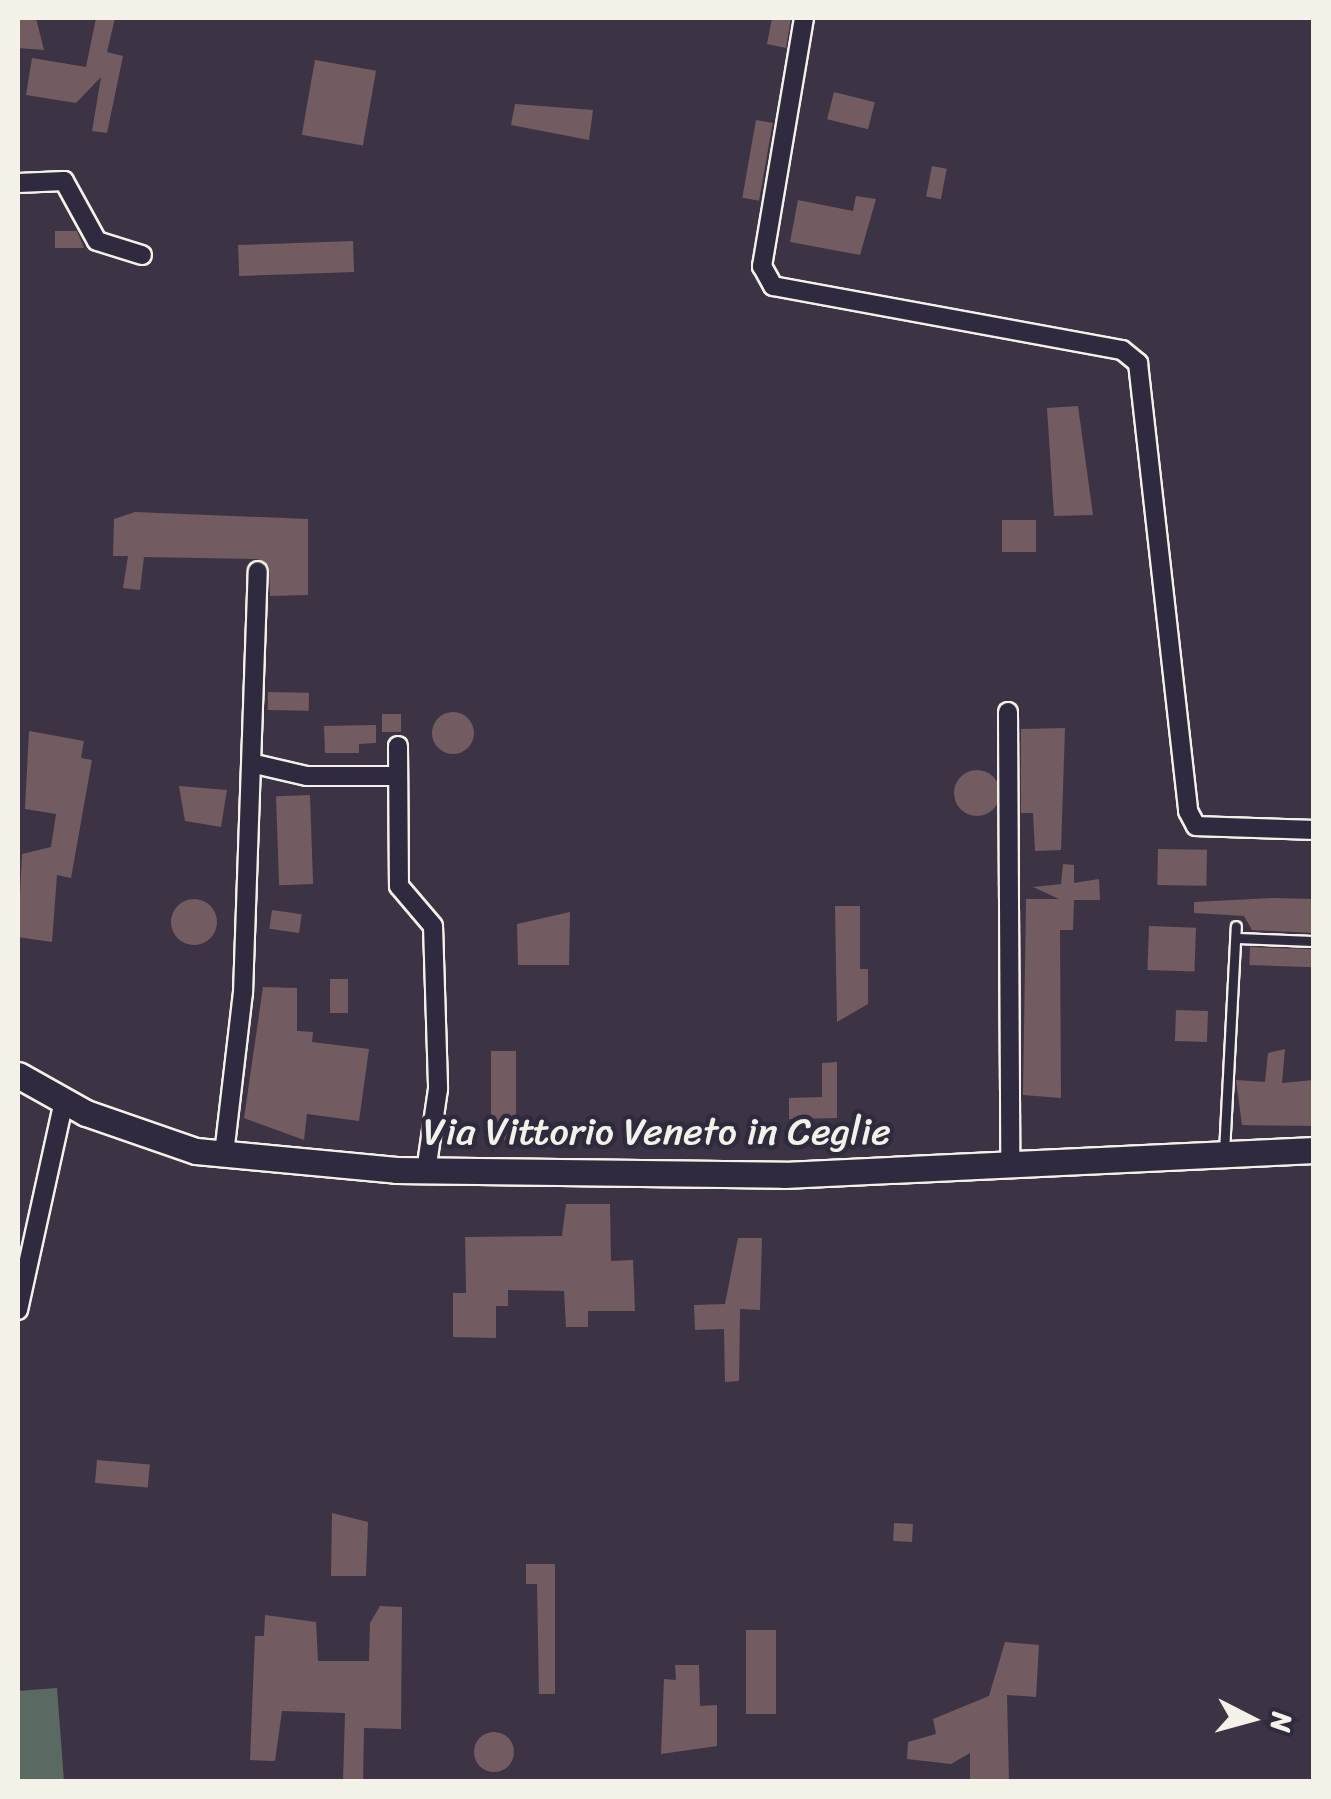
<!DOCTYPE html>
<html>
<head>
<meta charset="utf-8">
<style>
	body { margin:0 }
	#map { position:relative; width:1331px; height:1799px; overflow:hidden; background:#3c3444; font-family:Sriracha,sans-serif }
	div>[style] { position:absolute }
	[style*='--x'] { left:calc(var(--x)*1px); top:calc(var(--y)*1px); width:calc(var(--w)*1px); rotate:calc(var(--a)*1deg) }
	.green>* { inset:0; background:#5a6a61 }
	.building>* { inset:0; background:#725c60; transform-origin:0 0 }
	.round { border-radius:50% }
	.roads { filter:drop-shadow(2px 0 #f4f1e8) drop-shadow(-2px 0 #f4f1e8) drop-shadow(0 2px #f4f1e8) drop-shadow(0 -2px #f4f1e8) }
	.service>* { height:9px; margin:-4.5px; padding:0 4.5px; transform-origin:4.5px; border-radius:4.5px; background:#2f2a3d }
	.minor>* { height:18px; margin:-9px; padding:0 9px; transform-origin:9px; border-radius:9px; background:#2f2a3d }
	.secondary>* { height:25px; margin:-12.5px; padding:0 12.5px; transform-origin:12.5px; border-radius:12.5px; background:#2f2a3d }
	span { translate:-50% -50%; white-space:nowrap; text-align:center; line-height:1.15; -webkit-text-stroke:9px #2f2a3d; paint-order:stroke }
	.street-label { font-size:38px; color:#f4f1e8 }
	.frame { position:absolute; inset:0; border:20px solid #f4f1e8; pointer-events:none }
	.north { position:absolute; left:1201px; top:1669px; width:100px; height:100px; -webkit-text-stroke:8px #2f2a3d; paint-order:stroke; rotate:96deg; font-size:28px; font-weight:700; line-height:40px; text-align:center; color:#f4f1e8 }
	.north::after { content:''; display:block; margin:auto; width:35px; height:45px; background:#f4f1e8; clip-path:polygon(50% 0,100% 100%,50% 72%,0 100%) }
</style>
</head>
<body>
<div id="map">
	<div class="green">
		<i style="clip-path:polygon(57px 1688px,64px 1781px,18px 1781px,18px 1691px)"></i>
	</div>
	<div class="building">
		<i style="clip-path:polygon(19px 18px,36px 18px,44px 50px,18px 48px)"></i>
		<i style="clip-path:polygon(96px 18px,115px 18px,107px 52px,123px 56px,107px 133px,92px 131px,101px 77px,76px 103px,26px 95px,32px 58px,86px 67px)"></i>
		<i style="clip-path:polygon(772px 18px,791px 18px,786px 48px,767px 44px)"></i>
		<i style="left:315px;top:60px;width:62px;height:76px;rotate:10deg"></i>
		<i style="left:834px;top:92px;width:42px;height:28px;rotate:14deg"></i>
		<i style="clip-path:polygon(515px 104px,593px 110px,589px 140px,511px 125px)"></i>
		<i style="left:756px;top:120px;width:17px;height:79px;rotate:10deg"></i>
		<i style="left:932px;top:166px;width:15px;height:31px;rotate:11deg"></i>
		<i style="clip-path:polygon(856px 196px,876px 199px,860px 255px,790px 242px,798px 200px,853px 211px)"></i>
		<i style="clip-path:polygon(55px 231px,77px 231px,84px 248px,55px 248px)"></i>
		<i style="left:353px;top:241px;width:31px;height:115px;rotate:88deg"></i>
		<i style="clip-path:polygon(1078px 406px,1093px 515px,1054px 516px,1047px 408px)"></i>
		<i style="clip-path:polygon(135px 512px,308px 519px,308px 595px,270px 596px,269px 566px,257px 559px,144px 557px,140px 590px,123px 588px,128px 556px,113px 556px,114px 519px)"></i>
		<i style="left:1036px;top:520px;width:32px;height:34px;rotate:90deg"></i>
		<i style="left:268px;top:692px;width:41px;height:18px;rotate:1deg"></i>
		<i class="round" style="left:432px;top:712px;width:42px;height:42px"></i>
		<i style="left:401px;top:714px;width:18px;height:19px;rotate:90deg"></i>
		<i style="clip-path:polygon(376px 725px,376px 743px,359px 744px,359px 753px,325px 753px,324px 726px)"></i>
		<i style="clip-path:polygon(1065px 728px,1061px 850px,1035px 851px,1033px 813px,1021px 813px,1021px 729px)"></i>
		<i style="clip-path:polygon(29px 731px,84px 741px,81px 758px,92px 760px,71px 878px,57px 875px,52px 942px,18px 937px,22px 854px,51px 847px,56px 814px,25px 809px)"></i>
		<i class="round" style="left:954px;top:770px;width:46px;height:46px"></i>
		<i style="clip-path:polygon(179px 786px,227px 790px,221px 827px,185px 821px)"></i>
		<i style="left:310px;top:795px;width:89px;height:34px;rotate:88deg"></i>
		<i style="left:1158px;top:849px;width:49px;height:36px;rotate:1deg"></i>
		<i style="clip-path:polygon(1063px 864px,1074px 865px,1074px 883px,1099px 879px,1100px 900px,1074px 900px,1073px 930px,1060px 930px,1061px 1098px,1023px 1095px,1026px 899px,1059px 899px,1033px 887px,1061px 884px)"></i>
		<i style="clip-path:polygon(1274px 898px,1314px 899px,1314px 933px,1252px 930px,1244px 916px,1194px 913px,1194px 902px)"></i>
		<i class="round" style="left:171px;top:899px;width:46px;height:46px"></i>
		<i style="clip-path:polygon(835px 906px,860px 906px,860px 969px,868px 969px,868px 1004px,837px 1022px)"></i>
		<i style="left:272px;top:910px;width:30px;height:19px;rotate:8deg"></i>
		<i style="clip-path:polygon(570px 912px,569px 965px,518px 965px,517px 924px)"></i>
		<i style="left:1149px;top:926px;width:47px;height:44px;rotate:2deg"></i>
		<i style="left:1250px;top:947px;width:64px;height:18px;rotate:2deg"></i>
		<i style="left:330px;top:979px;width:18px;height:34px"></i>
		<i style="clip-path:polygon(263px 987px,297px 988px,297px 1031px,313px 1032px,312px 1042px,369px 1049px,359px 1121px,307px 1114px,304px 1140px,244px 1118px)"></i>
		<i style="left:1176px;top:1010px;width:32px;height:31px;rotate:2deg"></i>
		<i style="clip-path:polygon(1285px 1049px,1282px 1083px,1314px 1080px,1314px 1126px,1242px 1125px,1236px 1080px,1265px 1082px,1268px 1053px)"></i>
		<i style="left:491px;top:1051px;width:25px;height:89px"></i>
		<i style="clip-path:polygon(837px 1062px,837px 1118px,789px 1119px,789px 1098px,822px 1097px,822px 1063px)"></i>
		<i style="clip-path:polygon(566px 1204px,610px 1204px,611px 1261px,633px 1260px,635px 1311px,588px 1311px,588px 1327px,566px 1327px,564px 1291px,508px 1290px,508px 1306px,496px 1306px,496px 1338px,453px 1337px,453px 1293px,466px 1293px,465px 1237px,562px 1236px)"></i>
		<i style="clip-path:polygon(738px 1238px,762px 1238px,760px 1310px,740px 1309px,739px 1381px,725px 1382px,724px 1329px,695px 1330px,694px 1305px,725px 1304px)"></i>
		<i style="left:97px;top:1460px;width:53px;height:23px;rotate:5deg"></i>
		<i style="clip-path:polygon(332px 1513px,368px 1522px,366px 1576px,331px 1576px)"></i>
		<i style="left:894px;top:1523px;width:19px;height:18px;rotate:3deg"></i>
		<i style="clip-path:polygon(526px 1564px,555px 1564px,555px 1694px,539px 1694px,537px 1584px,526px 1584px)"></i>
		<i style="clip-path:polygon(380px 1606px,402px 1607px,401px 1729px,364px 1728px,363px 1782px,343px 1782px,345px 1713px,282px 1711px,275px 1761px,250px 1760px,255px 1636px,264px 1636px,265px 1615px,316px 1622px,318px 1661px,369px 1661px,370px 1623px)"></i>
		<i style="left:746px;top:1630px;width:30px;height:84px"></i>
		<i style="clip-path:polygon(1005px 1642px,1039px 1645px,1036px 1697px,1007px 1695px,1009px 1782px,970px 1782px,970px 1753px,951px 1764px,907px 1759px,908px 1742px,936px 1734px,933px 1719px,989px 1696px)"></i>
		<i style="clip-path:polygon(675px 1665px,699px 1665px,700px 1706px,717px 1705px,717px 1746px,661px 1754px,664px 1679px,676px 1680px)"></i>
		<i class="round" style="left:474px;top:1732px;width:40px;height:40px"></i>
	</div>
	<div class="roads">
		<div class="service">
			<i style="--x:1236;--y:938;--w:78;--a:2.2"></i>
			<i style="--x:1224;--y:1152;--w:226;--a:-87"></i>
		</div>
		<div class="minor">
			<i style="--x:804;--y:18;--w:252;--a:99.6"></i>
			<i style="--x:762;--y:266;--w:23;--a:61"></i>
			<i style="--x:773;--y:286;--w:355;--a:10.4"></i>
			<i style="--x:1122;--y:350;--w:21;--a:39"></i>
			<i style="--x:1138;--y:363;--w:451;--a:83.6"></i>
			<i style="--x:1188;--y:811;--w:17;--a:62"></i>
			<i style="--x:1196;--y:826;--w:118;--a:1.9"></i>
			<i style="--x:18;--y:183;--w:46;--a:-2.5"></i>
			<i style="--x:64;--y:181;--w:68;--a:61.2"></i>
			<i style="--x:97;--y:241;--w:47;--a:17.3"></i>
			<i style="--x:1008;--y:712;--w:452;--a:89.7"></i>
			<i style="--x:398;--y:746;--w:140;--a:89.6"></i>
			<i style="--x:399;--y:886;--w:52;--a:49.6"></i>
			<i style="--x:433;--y:926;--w:163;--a:88.2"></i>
			<i style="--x:438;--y:1089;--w:83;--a:98.3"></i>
			<i style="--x:255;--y:764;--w:53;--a:13"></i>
			<i style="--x:307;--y:776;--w:89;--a:0"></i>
			<i style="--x:224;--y:1154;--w:162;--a:-83.3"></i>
			<i style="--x:243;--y:993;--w:422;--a:-88"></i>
			<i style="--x:18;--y:1310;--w:214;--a:-77.6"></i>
		</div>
		<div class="secondary">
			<i style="--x:18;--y:1075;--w:78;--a:29.2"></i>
			<i style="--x:86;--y:1113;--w:116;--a:19.1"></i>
			<i style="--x:196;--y:1151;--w:201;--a:5.4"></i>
			<i style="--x:396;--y:1170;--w:388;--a:0.7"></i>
			<i style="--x:784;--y:1175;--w:531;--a:-2.7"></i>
		</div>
	</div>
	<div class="street-label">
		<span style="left:657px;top:1132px">Via Vittorio Veneto in Ceglie</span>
	</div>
	<div class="frame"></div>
	<div class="north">N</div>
</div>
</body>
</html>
